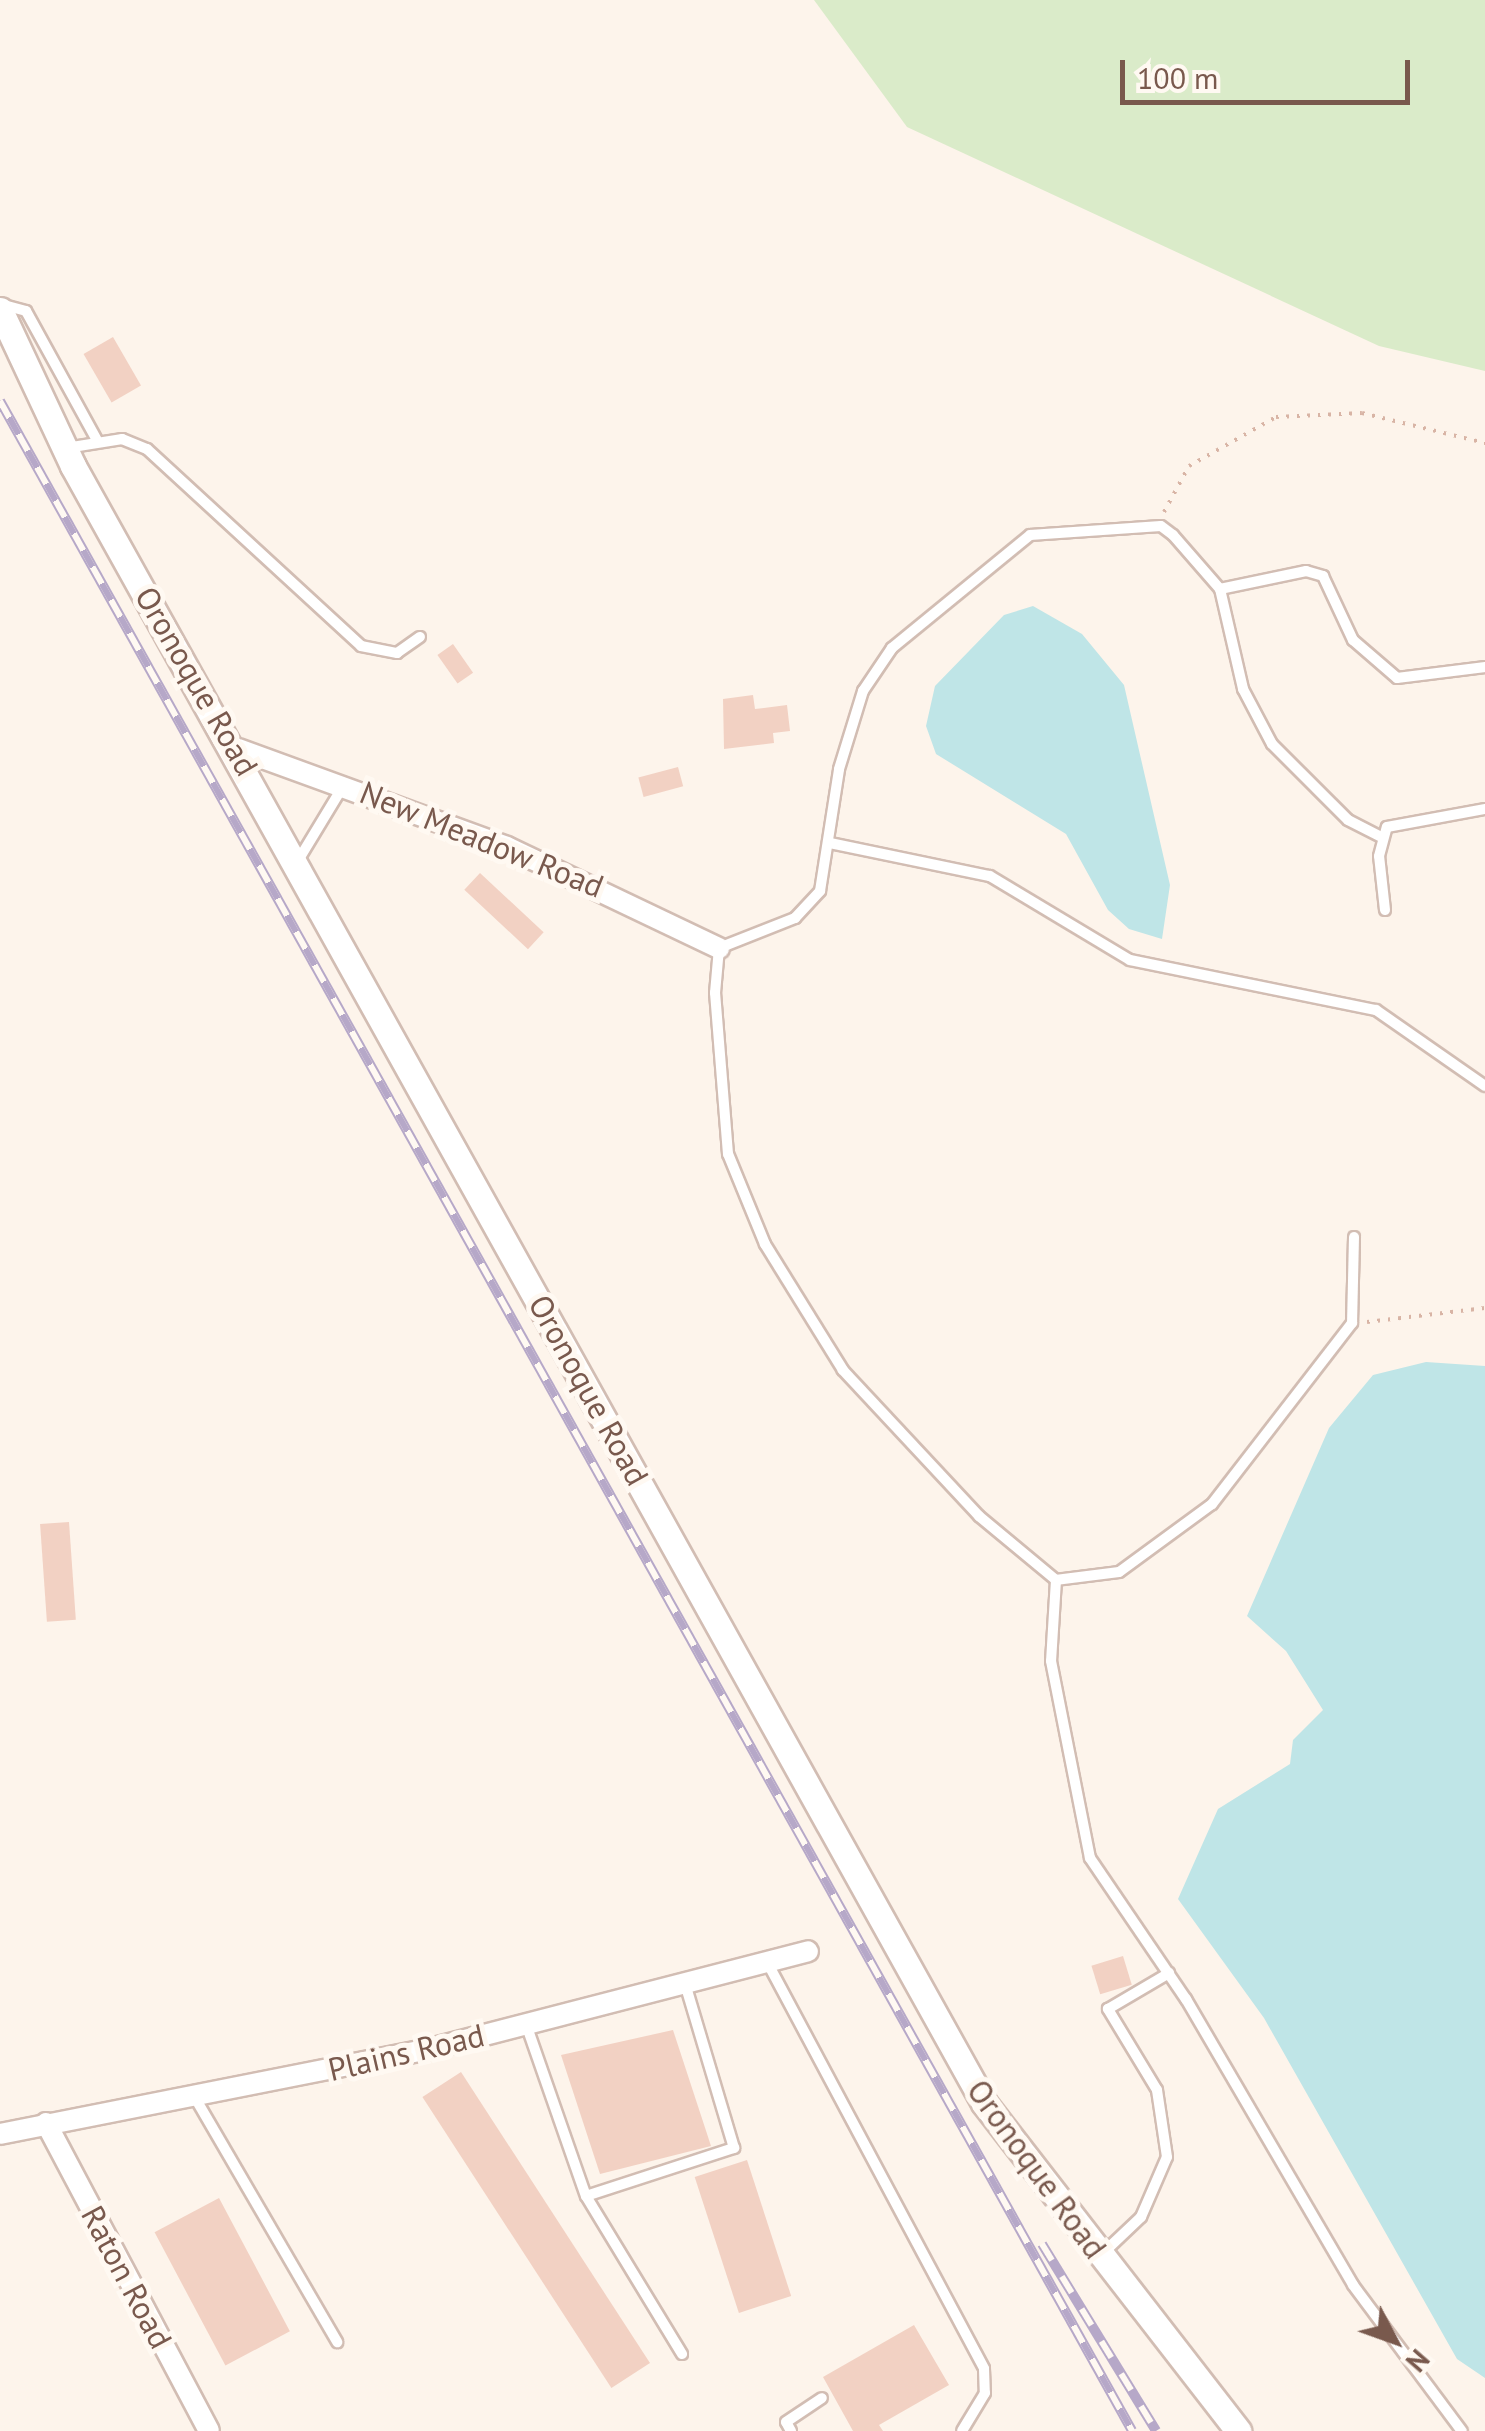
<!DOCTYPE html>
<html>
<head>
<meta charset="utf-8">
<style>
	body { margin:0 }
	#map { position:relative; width:1485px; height:2431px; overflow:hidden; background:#fdf4eb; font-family:"PT Sans",sans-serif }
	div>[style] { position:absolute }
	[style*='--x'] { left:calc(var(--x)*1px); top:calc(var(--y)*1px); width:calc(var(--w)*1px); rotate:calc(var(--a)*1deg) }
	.green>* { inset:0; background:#daebc9 }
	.water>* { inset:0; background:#bfe5e7 }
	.building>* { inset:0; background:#f2d1c3; transform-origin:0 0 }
	.path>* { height:4px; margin-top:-2px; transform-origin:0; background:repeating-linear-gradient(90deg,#d8b4a5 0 2.5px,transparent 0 10.5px) }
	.roads { filter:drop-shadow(2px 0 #d2bdb3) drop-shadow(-2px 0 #d2bdb3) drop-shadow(0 2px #d2bdb3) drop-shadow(0 -2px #d2bdb3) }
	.service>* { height:10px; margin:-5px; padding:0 5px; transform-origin:5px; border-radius:5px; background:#fff }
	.minor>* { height:20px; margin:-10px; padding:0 10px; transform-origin:10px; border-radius:10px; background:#fff }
	.tertiary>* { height:25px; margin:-12.5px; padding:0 12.5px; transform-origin:12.5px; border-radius:12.5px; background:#fff }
	.rail>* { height:10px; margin-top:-5px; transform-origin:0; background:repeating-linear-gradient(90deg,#fff9f2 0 19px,#b6a8c8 0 38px); box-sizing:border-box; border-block:2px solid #b6a8c8 }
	span { translate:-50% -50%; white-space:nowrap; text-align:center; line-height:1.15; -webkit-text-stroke:10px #fff9f2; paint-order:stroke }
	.street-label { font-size:32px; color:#79594d }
	.north { position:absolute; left:1345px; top:2291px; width:100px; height:100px; -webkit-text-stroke:8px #fff9f2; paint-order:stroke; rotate:131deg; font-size:28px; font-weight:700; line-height:40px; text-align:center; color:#79594d }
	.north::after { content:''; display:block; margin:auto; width:35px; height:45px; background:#79594d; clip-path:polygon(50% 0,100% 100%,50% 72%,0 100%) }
	.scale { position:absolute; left:1120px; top:60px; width:290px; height:45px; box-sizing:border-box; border:5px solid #79594d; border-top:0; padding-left:12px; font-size:30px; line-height:35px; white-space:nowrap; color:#79594d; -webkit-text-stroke:8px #fff9f2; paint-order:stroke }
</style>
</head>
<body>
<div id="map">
	<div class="green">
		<i style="clip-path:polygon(814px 0,1485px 0,1485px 371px,1379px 346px,907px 127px)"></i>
	</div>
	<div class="water">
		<i style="clip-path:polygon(1033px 606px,1082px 634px,1124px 685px,1170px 885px,1162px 939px,1129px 929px,1108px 910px,1066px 834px,936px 754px,926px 726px,935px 686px,1004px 615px)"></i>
		<i style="clip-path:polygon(1426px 1362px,1485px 1366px,1485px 2378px,1457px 2359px,1264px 2018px,1178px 1899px,1218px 1809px,1290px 1764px,1293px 1740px,1323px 1710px,1286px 1651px,1247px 1616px,1329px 1428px,1373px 1375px)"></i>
	</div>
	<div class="building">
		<i style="left:113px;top:337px;width:56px;height:34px;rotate:60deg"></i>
		<i style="left:453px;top:644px;width:35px;height:19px;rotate:55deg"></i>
		<i style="clip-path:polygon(753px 695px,755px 709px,787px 705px,790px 731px,773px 733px,774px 743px,724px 749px,723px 699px)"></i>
		<i style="left:678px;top:767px;width:20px;height:41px;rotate:75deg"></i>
		<i style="left:480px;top:873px;width:87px;height:23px;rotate:43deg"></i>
		<i style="left:69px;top:1522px;width:98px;height:29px;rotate:86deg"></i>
		<i style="left:1123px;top:1956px;width:30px;height:33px;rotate:73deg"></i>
		<i style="clip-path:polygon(673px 2030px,711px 2146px,600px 2174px,561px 2055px)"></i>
		<i style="left:461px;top:2072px;width:347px;height:46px;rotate:57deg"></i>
		<i style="left:747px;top:2160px;width:143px;height:55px;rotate:72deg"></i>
		<i style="left:219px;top:2198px;width:151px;height:73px;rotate:62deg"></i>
		<i style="clip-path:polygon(914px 2325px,949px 2385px,879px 2425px,883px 2431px,853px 2431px,823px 2377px)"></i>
	</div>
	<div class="path">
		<i style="--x:1164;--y:512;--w:52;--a:-61.5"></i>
		<i style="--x:1189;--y:466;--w:100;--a:-29.4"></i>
		<i style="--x:1276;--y:417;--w:86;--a:-2.7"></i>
		<i style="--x:1362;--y:413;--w:127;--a:13.7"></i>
		<i style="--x:1367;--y:1322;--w:119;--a:-6.8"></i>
	</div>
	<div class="roads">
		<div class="service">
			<i style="--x:0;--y:304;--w:27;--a:15"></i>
			<i style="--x:26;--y:311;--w:147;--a:61.2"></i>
			<i style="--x:66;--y:448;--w:57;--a:-9.1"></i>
			<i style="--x:122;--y:439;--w:27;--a:22"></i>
			<i style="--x:147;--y:449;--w:291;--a:42.6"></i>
			<i style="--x:361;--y:646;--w:37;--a:11"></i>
			<i style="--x:397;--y:653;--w:28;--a:-35"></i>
			<i style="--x:1220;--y:589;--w:88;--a:-11.8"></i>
			<i style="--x:1306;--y:571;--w:18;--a:16"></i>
			<i style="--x:1323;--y:576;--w:71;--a:64.9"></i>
			<i style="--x:1353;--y:640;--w:58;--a:40.8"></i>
			<i style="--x:1397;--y:678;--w:89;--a:-7.1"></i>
			<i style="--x:830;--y:843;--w:163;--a:11.7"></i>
			<i style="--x:990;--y:876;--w:163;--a:31"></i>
			<i style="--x:1130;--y:960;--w:251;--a:11.5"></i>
			<i style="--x:1376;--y:1010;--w:133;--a:34.9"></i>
			<i style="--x:299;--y:859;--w:83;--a:-58.8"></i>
			<i style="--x:1385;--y:910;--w:54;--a:-96.3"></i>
			<i style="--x:1379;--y:856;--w:30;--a:-75"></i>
			<i style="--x:1387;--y:827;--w:100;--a:-10.4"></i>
			<i style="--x:1354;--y:1237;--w:86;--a:91.3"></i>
			<i style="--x:1352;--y:1323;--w:229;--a:127.7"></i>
			<i style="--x:1212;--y:1504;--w:115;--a:143.8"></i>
			<i style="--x:1119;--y:1572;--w:64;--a:172.8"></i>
			<i style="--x:1056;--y:1580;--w:100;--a:-140.3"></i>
			<i style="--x:979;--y:1516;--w:200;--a:-133"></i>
			<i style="--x:843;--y:1370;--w:148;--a:-121.8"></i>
			<i style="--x:765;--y:1244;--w:97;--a:-112.3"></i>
			<i style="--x:728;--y:1154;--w:162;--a:-94.6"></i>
			<i style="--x:715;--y:993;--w:45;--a:-84.9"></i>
			<i style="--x:719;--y:948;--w:82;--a:-21.5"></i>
			<i style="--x:795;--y:918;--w:37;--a:-47"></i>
			<i style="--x:820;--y:891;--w:123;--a:-81.1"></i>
			<i style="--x:839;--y:769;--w:82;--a:-72.9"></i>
			<i style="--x:863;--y:691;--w:52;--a:-56"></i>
			<i style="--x:892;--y:648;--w:178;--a:-39.3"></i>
			<i style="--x:1030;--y:535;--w:131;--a:-3.9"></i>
			<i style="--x:1161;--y:526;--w:15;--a:37"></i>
			<i style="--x:1173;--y:535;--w:72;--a:49"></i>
			<i style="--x:1220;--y:589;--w:103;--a:77"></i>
			<i style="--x:1243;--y:689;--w:62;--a:62.2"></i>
			<i style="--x:1272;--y:744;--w:107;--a:45"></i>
			<i style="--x:1348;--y:820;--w:36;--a:27"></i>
			<i style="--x:1056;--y:1580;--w:81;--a:93.5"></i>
			<i style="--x:1051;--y:1661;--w:201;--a:78.8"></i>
			<i style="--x:1090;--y:1858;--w:171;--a:55.8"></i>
			<i style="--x:1186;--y:1999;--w:331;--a:59.7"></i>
			<i style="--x:1353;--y:2285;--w:182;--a:53.3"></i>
			<i style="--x:766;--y:1960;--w:463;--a:61.9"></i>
			<i style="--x:984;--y:2369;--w:24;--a:88"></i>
			<i style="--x:985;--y:2393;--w:44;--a:121.2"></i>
			<i style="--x:526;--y:2024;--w:182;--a:70.8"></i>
			<i style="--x:586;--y:2196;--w:185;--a:58.7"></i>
			<i style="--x:194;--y:2096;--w:285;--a:59.8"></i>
			<i style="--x:586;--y:2196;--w:156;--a:-18"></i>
			<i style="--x:734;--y:2148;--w:175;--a:-106.6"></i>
			<i style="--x:1102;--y:2254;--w:54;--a:-43.5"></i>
			<i style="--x:1141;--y:2217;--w:65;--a:-66.6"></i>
			<i style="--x:1167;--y:2157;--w:68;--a:-98.5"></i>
			<i style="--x:1157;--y:2090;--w:95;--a:-121.2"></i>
			<i style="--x:1108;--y:2009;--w:71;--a:-30.5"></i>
			<i style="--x:791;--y:2431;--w:10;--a:-119"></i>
			<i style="--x:786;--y:2422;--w:43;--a:-33.7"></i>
		</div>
		<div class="minor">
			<i style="--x:238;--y:749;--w:286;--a:20"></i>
			<i style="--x:507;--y:847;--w:235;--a:25.5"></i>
			<i style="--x:46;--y:2123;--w:348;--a:62.1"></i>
			<i style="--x:0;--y:2134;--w:447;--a:-11.2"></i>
			<i style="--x:438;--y:2047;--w:382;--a:-14.5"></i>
		</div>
		<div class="tertiary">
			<i style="--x:0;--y:310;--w:172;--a:64.9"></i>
			<i style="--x:73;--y:466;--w:1873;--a:60.9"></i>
			<i style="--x:984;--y:2103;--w:415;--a:52.2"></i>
		</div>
	</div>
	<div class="rail">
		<i style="--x:0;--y:401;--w:2324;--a:60.85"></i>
		<i style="--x:1042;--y:2244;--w:219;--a:58.6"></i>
	</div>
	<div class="street-label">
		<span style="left:197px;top:681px;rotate:60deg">Oronoque Road</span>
		<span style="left:482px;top:839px;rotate:22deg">New Meadow Road</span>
		<span style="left:589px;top:1390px;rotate:61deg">Oronoque Road</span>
		<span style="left:406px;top:2052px;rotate:-13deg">Plains Road</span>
		<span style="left:1037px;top:2169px;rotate:54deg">Oronoque Road</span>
		<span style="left:127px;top:2277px;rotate:62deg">Raton Road</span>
	</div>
	<div class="north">N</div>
	<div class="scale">100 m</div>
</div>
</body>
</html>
